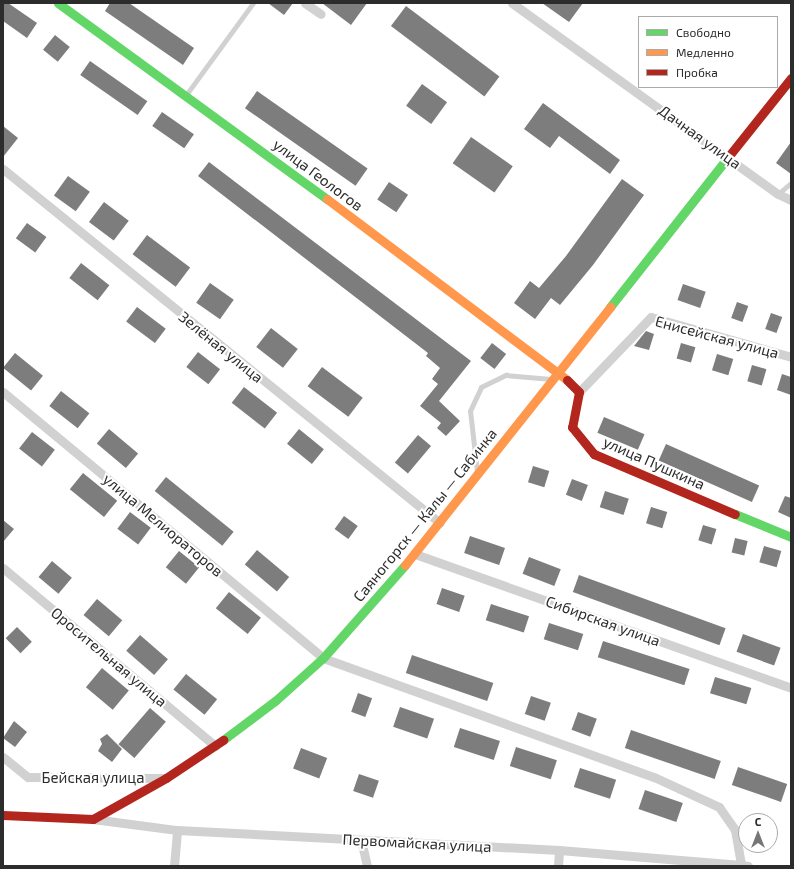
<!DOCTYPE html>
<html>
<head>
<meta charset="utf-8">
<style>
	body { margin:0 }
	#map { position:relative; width:794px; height:869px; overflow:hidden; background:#fff; font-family:"Exo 2",sans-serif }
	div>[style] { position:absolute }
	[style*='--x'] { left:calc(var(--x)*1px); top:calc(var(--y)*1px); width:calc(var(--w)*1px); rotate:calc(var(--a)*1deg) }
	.building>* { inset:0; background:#7d7d7d; transform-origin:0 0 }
	.lane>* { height:4.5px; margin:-2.25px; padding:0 2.25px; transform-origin:2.25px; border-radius:2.25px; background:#d1d1d1 }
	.street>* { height:9px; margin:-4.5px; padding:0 4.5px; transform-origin:4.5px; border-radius:4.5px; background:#d1d1d1 }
	.fast>* { height:9px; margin:-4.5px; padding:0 4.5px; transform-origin:4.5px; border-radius:4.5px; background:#63d668 }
	.slow>* { height:9px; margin:-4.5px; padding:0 4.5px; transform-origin:4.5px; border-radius:4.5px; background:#ff974d }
	.jam>* { height:9px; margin:-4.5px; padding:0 4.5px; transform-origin:4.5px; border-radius:4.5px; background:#b3261e }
	span { translate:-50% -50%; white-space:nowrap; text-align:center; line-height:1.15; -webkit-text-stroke:4px #fff; paint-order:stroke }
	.street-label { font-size:15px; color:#2c2c2c }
	.frame { position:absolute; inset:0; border:4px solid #2c2c2c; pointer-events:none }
	.legend { position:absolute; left:638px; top:16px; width:140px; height:72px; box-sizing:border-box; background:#fff; border:1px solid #ababab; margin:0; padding:5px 7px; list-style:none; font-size:12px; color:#2c2c2c }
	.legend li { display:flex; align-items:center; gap:8px; height:20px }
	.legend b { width:20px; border:1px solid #ababab }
	.north { position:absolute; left:738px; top:813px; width:40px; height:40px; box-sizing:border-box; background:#fff; border:1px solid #ababab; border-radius:50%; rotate:0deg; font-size:11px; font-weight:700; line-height:16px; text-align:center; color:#2c2c2c }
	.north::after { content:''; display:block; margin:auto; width:14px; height:18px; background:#767676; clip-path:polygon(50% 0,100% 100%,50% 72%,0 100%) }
</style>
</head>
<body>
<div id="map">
	<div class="building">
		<i style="clip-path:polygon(3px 3px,8px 3px,37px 23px,27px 38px,3px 21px)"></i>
		<i style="clip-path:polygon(110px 3px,129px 3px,194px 48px,183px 65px,105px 11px)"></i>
		<i style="clip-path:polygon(268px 3px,293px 3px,284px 15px)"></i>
		<i style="clip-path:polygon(322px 3px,367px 3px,351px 25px)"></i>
		<i style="clip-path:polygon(542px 3px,583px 3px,569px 22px)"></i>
		<i style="left:406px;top:6px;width:117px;height:25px;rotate:37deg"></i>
		<i style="left:55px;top:35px;width:19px;height:19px;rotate:39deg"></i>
		<i style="left:90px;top:61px;width:70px;height:17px;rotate:35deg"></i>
		<i style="left:422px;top:84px;width:31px;height:27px;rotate:36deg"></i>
		<i style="left:257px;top:91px;width:135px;height:21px;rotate:35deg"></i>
		<i style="clip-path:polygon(543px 103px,620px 160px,610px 174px,559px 136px,550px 148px,524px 129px)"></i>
		<i style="left:162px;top:112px;width:39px;height:17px;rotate:35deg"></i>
		<i style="clip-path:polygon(3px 126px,18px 138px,3px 157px)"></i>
		<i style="left:471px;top:137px;width:51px;height:32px;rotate:35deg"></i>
		<i style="clip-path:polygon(791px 142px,791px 174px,776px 163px)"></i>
		<i style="clip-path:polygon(209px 162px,471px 361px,439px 401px,460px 421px,446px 436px,437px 428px,441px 423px,420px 406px,438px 384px,432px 379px,440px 368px,426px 356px,428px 353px,198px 176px)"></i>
		<i style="left:68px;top:176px;width:27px;height:24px;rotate:36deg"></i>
		<i style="clip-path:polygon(622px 179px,644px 195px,593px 265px,560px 305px,551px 298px,535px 319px,514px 303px,530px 281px,539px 288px,566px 256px)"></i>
		<i style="left:389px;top:182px;width:23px;height:21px;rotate:34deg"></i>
		<i style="left:104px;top:202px;width:31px;height:25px;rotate:37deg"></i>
		<i style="left:27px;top:223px;width:24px;height:19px;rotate:36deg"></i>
		<i style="left:147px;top:235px;width:54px;height:24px;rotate:37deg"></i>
		<i style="left:81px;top:263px;width:36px;height:19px;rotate:38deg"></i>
		<i style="left:210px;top:283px;width:29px;height:24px;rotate:35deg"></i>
		<i style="left:683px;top:284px;width:24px;height:17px;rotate:19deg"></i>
		<i style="left:737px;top:302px;width:12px;height:17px;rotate:20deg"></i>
		<i style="left:137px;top:307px;width:36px;height:18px;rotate:37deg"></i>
		<i style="left:771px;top:313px;width:12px;height:17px;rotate:20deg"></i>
		<i style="left:271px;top:328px;width:34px;height:24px;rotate:38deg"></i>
		<i style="clip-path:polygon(646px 331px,654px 334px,649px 350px,634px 346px)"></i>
		<i style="left:492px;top:343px;width:18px;height:19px;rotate:38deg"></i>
		<i style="left:681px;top:343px;width:15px;height:16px;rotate:16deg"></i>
		<i style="left:198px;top:352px;width:28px;height:19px;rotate:38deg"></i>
		<i style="left:15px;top:353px;width:36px;height:19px;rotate:39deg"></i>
		<i style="left:717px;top:354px;width:17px;height:17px;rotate:17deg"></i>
		<i style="left:752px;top:365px;width:15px;height:17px;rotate:16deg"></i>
		<i style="left:322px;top:367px;width:51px;height:24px;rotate:37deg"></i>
		<i style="clip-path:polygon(782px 374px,791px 377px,791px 395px,777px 390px)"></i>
		<i style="left:244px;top:387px;width:42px;height:20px;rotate:38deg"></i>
		<i style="left:61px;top:391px;width:36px;height:19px;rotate:38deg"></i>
		<i style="left:604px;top:417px;width:44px;height:17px;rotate:23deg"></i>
		<i style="left:109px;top:429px;width:38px;height:19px;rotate:40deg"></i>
		<i style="left:299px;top:429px;width:32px;height:19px;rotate:39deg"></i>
		<i style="left:32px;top:432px;width:29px;height:21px;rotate:38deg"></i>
		<i style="left:418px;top:435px;width:17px;height:36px;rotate:40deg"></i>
		<i style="left:666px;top:444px;width:102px;height:18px;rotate:24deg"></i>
		<i style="left:533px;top:466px;width:17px;height:17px;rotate:17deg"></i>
		<i style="left:83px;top:473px;width:44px;height:21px;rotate:39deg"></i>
		<i style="left:166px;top:477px;width:87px;height:18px;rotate:39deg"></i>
		<i style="left:572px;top:479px;width:17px;height:17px;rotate:21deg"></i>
		<i style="left:605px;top:491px;width:25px;height:17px;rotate:18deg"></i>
		<i style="clip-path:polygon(785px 496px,791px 498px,791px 518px,778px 512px)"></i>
		<i style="left:651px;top:507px;width:17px;height:17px;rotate:17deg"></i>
		<i style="left:130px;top:512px;width:26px;height:21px;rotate:37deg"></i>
		<i style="left:344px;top:516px;width:17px;height:16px;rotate:36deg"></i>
		<i style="clip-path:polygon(3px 520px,14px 529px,3px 542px)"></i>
		<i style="left:703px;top:525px;width:14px;height:16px;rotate:17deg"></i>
		<i style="left:470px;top:536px;width:37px;height:18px;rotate:19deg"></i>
		<i style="left:735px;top:538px;width:13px;height:15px;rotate:13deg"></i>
		<i style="left:764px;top:546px;width:18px;height:17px;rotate:16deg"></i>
		<i style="left:257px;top:550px;width:42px;height:19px;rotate:40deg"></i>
		<i style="left:179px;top:551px;width:26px;height:21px;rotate:39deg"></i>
		<i style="left:529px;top:557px;width:34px;height:18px;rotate:21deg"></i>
		<i style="left:52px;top:561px;width:26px;height:21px;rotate:40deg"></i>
		<i style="left:579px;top:575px;width:156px;height:18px;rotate:20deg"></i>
		<i style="left:442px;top:588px;width:24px;height:17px;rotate:19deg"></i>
		<i style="left:229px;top:592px;width:41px;height:21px;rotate:39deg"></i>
		<i style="left:97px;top:599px;width:33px;height:21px;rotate:40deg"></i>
		<i style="left:491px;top:604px;width:40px;height:17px;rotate:18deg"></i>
		<i style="left:549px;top:623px;width:36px;height:17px;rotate:18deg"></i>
		<i style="left:17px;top:627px;width:21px;height:16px;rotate:45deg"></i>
		<i style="left:743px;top:634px;width:40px;height:19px;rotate:20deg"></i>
		<i style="left:140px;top:635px;width:37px;height:21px;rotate:41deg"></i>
		<i style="left:603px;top:641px;width:91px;height:17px;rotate:18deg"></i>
		<i style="left:412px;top:655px;width:86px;height:19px;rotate:19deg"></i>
		<i style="left:102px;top:668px;width:35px;height:25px;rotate:40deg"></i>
		<i style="left:186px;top:674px;width:40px;height:20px;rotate:39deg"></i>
		<i style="left:715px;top:677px;width:38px;height:17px;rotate:17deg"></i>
		<i style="left:358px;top:693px;width:15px;height:20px;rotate:20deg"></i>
		<i style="left:531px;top:696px;width:21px;height:19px;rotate:19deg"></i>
		<i style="left:400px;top:707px;width:36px;height:21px;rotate:19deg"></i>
		<i style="left:150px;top:708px;width:21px;height:48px;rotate:41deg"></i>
		<i style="left:578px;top:712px;width:20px;height:19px;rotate:20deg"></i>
		<i style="clip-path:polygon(14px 721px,27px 732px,15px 747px,3px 738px)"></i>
		<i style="left:460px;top:728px;width:42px;height:20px;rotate:18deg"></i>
		<i style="left:631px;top:730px;width:95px;height:19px;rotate:19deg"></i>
		<i style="clip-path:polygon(107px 734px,122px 749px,112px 762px,98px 751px,102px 744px,100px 739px)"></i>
		<i style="left:516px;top:747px;width:43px;height:20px;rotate:18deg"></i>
		<i style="left:301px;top:748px;width:28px;height:22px;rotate:21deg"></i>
		<i style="left:738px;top:767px;width:52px;height:19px;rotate:19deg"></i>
		<i style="left:580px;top:768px;width:38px;height:20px;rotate:18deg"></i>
		<i style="left:359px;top:774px;width:21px;height:18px;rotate:19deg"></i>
		<i style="left:645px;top:790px;width:40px;height:20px;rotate:19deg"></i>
	</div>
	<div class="lane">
		<i style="--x:186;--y:95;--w:114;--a:-53.9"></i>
		<i style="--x:778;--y:194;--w:17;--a:-40"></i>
		<i style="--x:477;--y:472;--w:61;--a:-96.5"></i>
		<i style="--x:470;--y:411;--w:26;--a:-65"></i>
		<i style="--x:481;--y:387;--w:28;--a:-26"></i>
		<i style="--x:506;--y:375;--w:45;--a:5.1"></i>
	</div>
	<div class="street">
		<i style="--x:305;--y:3;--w:19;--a:35"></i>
		<i style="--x:512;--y:3;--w:327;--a:35.7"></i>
		<i style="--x:778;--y:194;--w:14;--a:25"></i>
		<i style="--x:3;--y:169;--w:562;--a:39.01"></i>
		<i style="--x:3;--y:392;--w:416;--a:39.7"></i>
		<i style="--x:323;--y:658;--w:352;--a:19.8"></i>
		<i style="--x:654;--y:777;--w:72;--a:24.8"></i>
		<i style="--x:719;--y:807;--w:28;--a:55"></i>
		<i style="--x:735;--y:830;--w:36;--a:80"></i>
		<i style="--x:741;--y:865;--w:7;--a:8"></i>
		<i style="--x:579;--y:392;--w:104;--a:-46.2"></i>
		<i style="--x:651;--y:317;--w:146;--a:15.9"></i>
		<i style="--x:415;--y:554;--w:399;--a:19.6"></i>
		<i style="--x:3;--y:568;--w:277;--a:40"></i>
		<i style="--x:3;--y:757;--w:32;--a:39"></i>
		<i style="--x:28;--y:777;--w:136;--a:0.4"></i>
		<i style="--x:93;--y:819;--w:85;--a:7.5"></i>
		<i style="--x:177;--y:830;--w:383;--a:3"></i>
		<i style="--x:559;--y:850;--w:183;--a:4.7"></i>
		<i style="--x:361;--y:840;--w:27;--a:77"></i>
		<i style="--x:174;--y:866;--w:36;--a:-85"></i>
		<i style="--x:558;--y:866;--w:16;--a:-86"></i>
	</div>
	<div class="fast">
		<i style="--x:58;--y:3;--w:333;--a:36.1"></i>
		<i style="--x:610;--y:307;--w:191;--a:-51.8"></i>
		<i style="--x:735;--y:514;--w:61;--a:22.3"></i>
		<i style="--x:223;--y:740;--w:65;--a:-36.9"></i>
		<i style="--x:275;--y:701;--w:64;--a:-41.9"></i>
		<i style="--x:323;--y:658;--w:124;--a:-48.6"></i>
	</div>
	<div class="slow">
		<i style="--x:327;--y:199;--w:301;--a:37"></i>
		<i style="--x:405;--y:565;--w:330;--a:-51.5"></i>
	</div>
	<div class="jam">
		<i style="--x:728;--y:157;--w:101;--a:-51.4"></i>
		<i style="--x:567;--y:380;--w:17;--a:45"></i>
		<i style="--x:579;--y:392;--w:36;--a:101"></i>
		<i style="--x:572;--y:427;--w:35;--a:51"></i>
		<i style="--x:594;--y:454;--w:153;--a:23.1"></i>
		<i style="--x:3;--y:815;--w:90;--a:2.5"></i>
		<i style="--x:93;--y:819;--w:84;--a:-29.3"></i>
		<i style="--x:166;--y:778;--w:69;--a:-33.7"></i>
	</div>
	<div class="street-label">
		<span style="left:700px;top:137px;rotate:36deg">Дачная улица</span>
		<span style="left:318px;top:175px;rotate:37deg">улица Геологов</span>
		<span style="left:717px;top:337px;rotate:15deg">Енисейская улица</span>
		<span style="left:221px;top:347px;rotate:39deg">Зелёная улица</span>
		<span style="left:654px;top:463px;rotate:24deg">улица Пушкина</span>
		<span style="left:425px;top:515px;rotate:-51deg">Саяногорск — Калы — Сабинка</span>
		<span style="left:163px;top:525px;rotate:40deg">улица Мелиораторов</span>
		<span style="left:603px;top:621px;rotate:20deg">Сибирская улица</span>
		<span style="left:109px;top:657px;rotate:40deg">Оросительная улица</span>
		<span style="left:93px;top:778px">Бейская улица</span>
		<span style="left:417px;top:843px;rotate:3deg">Первомайская улица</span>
	</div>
	<div class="frame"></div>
	<ul class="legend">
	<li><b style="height:5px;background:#63d668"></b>Свободно</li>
	<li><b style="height:5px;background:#ff974d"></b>Медленно</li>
	<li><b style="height:5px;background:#b3261e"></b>Пробка</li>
	</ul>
	<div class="north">С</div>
</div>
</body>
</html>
